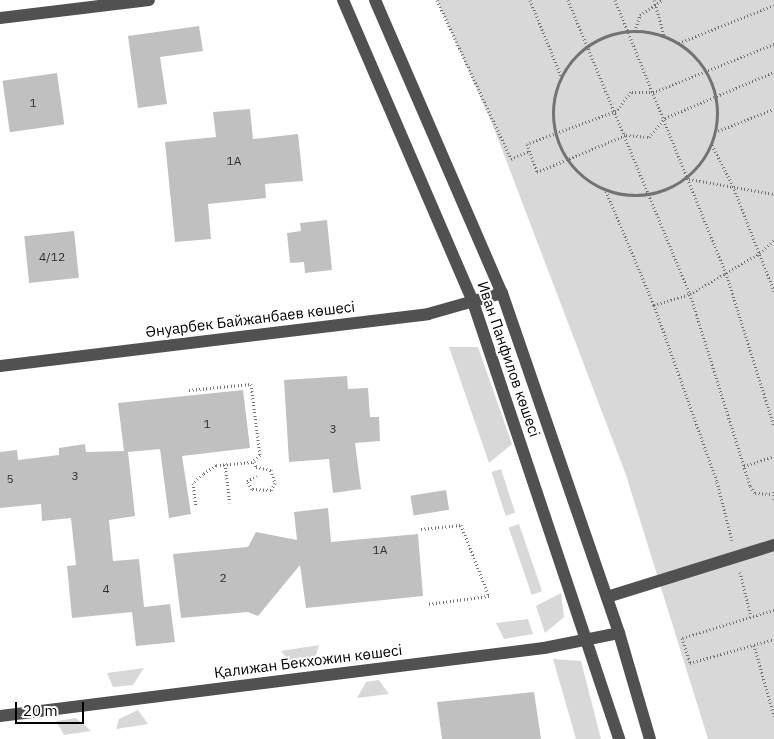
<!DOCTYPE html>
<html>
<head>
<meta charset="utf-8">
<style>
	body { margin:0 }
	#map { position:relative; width:774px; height:739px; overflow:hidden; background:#fff; font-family:"IBM Plex Sans",sans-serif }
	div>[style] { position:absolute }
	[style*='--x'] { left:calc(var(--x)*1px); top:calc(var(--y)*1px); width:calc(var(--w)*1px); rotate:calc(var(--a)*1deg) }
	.green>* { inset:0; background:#d8d8d8; transform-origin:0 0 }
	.building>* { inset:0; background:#c0c0c0; transform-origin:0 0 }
	.path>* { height:3px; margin-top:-1.5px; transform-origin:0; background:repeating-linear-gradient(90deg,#737373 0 1px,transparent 0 3.5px) }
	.path>.ring { margin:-1.5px; padding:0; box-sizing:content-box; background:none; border:3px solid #737373; border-radius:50% }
	.minor>* { height:12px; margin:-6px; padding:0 6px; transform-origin:6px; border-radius:6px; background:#515151 }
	span { translate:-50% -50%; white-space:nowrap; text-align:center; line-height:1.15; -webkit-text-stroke:4px #fff; paint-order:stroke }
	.number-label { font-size:12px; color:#303030 }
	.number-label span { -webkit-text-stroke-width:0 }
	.street-label { font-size:15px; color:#000 }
	.scale { position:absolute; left:15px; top:702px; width:69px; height:22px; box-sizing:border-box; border:2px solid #000; border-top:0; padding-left:6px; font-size:15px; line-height:18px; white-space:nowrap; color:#000; -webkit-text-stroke:4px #fff; paint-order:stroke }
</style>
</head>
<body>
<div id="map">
	<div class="green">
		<i style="clip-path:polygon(437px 0,774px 0,774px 739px,708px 739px,626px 475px,493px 126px)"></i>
		<i style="clip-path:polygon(478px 347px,512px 444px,489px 463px,449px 347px)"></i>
		<i style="left:501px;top:469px;width:46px;height:10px;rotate:72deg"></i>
		<i style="left:519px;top:524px;width:71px;height:11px;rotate:71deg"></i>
		<i style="clip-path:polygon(561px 593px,564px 617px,545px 633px,536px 606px)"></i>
		<i style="clip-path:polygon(528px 619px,533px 634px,504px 639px,496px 623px)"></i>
		<i style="clip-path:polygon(319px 645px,315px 658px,301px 665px,291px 664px,281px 651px)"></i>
		<i style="clip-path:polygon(553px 659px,581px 661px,601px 739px,576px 739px)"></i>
		<i style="clip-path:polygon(144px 668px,133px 685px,113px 687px,107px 673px)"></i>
		<i style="clip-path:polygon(379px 680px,389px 694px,357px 698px,366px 682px)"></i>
		<i style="clip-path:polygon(138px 710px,148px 724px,116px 729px,119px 719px)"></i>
		<i style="clip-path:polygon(76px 718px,91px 731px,64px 735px,56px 721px)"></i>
	</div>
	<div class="building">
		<i style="clip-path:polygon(199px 26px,203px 51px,160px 57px,167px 104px,138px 108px,128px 36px)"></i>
		<i style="left:57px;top:73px;width:52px;height:55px;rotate:82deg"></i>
		<i style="clip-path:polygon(250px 109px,253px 139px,298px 134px,303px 181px,265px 184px,266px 198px,208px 204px,211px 239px,175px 242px,165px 142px,216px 137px,213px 112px)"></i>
		<i style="clip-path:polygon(327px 220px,332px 270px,305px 273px,304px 262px,290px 263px,287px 233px,301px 231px,300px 223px)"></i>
		<i style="left:74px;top:231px;width:47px;height:50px;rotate:84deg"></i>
		<i style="clip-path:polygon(347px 376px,348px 389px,368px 388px,370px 417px,379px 417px,380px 441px,355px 443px,361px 489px,333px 493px,329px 459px,289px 462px,284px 380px)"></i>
		<i style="clip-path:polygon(243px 390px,250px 448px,182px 456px,191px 514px,169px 518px,160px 449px,128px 452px,135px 516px,109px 520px,113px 561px,139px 559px,144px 607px,170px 604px,175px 642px,136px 646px,132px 612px,72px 618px,67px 566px,76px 565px,71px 518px,42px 521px,41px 504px,0 508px,0 452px,17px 450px,18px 460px,59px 455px,59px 448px,85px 444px,86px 452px,124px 451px,118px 403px)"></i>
		<i style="left:446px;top:490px;width:20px;height:36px;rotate:81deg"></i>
		<i style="clip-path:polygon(328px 508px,331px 542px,418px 534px,423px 596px,306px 608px,300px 565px,258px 616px,248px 612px,181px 618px,173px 554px,248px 547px,256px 532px,297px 540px,294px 512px)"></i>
		<i style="clip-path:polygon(534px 692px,541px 739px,442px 739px,437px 702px)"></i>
	</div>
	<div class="path">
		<i style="--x:437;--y:0;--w:175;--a:65"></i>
		<i style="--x:511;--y:159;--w:20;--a:-24"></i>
		<i style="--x:530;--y:0;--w:82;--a:67.8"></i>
		<i style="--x:568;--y:0;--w:318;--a:67.5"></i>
		<i style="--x:690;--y:294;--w:201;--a:72.6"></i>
		<i style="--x:750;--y:486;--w:9;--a:54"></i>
		<i style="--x:755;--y:493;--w:17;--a:3"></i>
		<i style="--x:615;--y:0;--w:295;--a:67.9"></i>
		<i style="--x:726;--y:273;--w:160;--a:72.6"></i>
		<i style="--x:654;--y:0;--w:36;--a:74"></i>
		<i class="ring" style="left:553px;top:31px;width:161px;height:161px"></i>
		<i style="--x:635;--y:31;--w:17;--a:-73"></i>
		<i style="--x:640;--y:15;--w:27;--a:-34"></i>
		<i style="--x:679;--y:43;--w:102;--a:-21.8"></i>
		<i style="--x:774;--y:44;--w:129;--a:158.2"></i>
		<i style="--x:654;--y:92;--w:23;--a:180"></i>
		<i style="--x:631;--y:92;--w:24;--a:128"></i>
		<i style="--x:616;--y:111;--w:95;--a:159.7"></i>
		<i style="--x:527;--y:144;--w:30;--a:70"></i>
		<i style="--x:537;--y:172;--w:96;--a:-22.6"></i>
		<i style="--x:626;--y:135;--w:23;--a:5"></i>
		<i style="--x:649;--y:137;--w:25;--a:-50"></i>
		<i style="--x:665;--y:118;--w:118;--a:-22.9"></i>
		<i style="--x:715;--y:132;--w:63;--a:-21.3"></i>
		<i style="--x:712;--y:145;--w:46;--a:62.9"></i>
		<i style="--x:733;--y:186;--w:113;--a:68.7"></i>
		<i style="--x:689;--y:179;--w:86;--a:10"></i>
		<i style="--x:606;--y:191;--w:124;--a:67.2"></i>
		<i style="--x:654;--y:305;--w:188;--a:70.4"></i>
		<i style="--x:717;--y:482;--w:60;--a:75.5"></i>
		<i style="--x:654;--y:305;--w:38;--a:-17"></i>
		<i style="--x:690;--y:294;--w:81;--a:-30.4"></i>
		<i style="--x:760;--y:253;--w:19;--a:-43"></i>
		<i style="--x:189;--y:390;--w:62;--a:-5.5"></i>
		<i style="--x:251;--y:384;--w:72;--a:82.8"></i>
		<i style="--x:260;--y:455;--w:11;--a:139"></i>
		<i style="--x:252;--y:462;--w:36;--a:175"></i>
		<i style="--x:216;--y:465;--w:16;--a:145"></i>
		<i style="--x:203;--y:474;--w:13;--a:138"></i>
		<i style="--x:193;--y:483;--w:23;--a:83"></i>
		<i style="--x:254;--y:462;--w:5;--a:68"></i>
		<i style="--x:256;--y:467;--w:15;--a:11"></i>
		<i style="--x:271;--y:470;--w:14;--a:73"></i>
		<i style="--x:275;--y:483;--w:8;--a:120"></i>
		<i style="--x:271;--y:490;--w:19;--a:-177"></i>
		<i style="--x:252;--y:489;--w:9;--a:-122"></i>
		<i style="--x:247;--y:481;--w:11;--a:-27"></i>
		<i style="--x:225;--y:464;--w:39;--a:83"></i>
		<i style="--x:744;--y:466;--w:32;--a:-18"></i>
		<i style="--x:774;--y:491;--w:10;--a:90"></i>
		<i style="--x:421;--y:529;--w:40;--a:-5.7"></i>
		<i style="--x:461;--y:525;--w:76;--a:68.5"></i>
		<i style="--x:489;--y:596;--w:62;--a:172.5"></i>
		<i style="--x:740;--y:572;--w:46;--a:76.3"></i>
		<i style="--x:774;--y:610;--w:96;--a:163.1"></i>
		<i style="--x:682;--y:638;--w:26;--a:72"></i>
		<i style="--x:690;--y:663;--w:87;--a:-15.9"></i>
		<i style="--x:754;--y:645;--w:74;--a:74.3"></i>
	</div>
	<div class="minor">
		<i style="--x:343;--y:0;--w:329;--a:66.7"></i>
		<i style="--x:473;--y:302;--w:461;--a:71.5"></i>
		<i style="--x:375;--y:0;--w:319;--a:66.6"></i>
		<i style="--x:502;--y:293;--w:360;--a:71"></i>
		<i style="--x:619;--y:633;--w:110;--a:73.7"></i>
		<i style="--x:0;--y:18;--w:150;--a:-6.9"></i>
		<i style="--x:0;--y:366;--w:431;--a:-6.9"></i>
		<i style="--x:428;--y:314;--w:77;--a:-15.8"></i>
		<i style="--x:607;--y:597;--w:175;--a:-17.3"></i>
		<i style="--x:0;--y:716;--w:548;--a:-7.13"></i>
		<i style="--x:544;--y:648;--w:76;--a:-11.3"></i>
	</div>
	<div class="number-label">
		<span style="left:33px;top:103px">1</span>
		<span style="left:234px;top:161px">1А</span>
		<span style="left:52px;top:257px">4/12</span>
		<span style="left:207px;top:424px">1</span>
		<span style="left:333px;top:429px">3</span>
		<span style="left:75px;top:476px">3</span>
		<span style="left:10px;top:479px">5</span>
		<span style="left:380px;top:550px">1А</span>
		<span style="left:223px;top:578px">2</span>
		<span style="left:106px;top:589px">4</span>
	</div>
	<div class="street-label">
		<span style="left:250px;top:319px;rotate:-7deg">Әнуарбек Байжанбаев көшесі</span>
		<span style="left:509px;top:359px;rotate:71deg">Иван Панфилов көшесі</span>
		<span style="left:308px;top:661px;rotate:-7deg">Қалижан Бекхожин көшесі</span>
	</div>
	<div class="scale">20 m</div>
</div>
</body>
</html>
